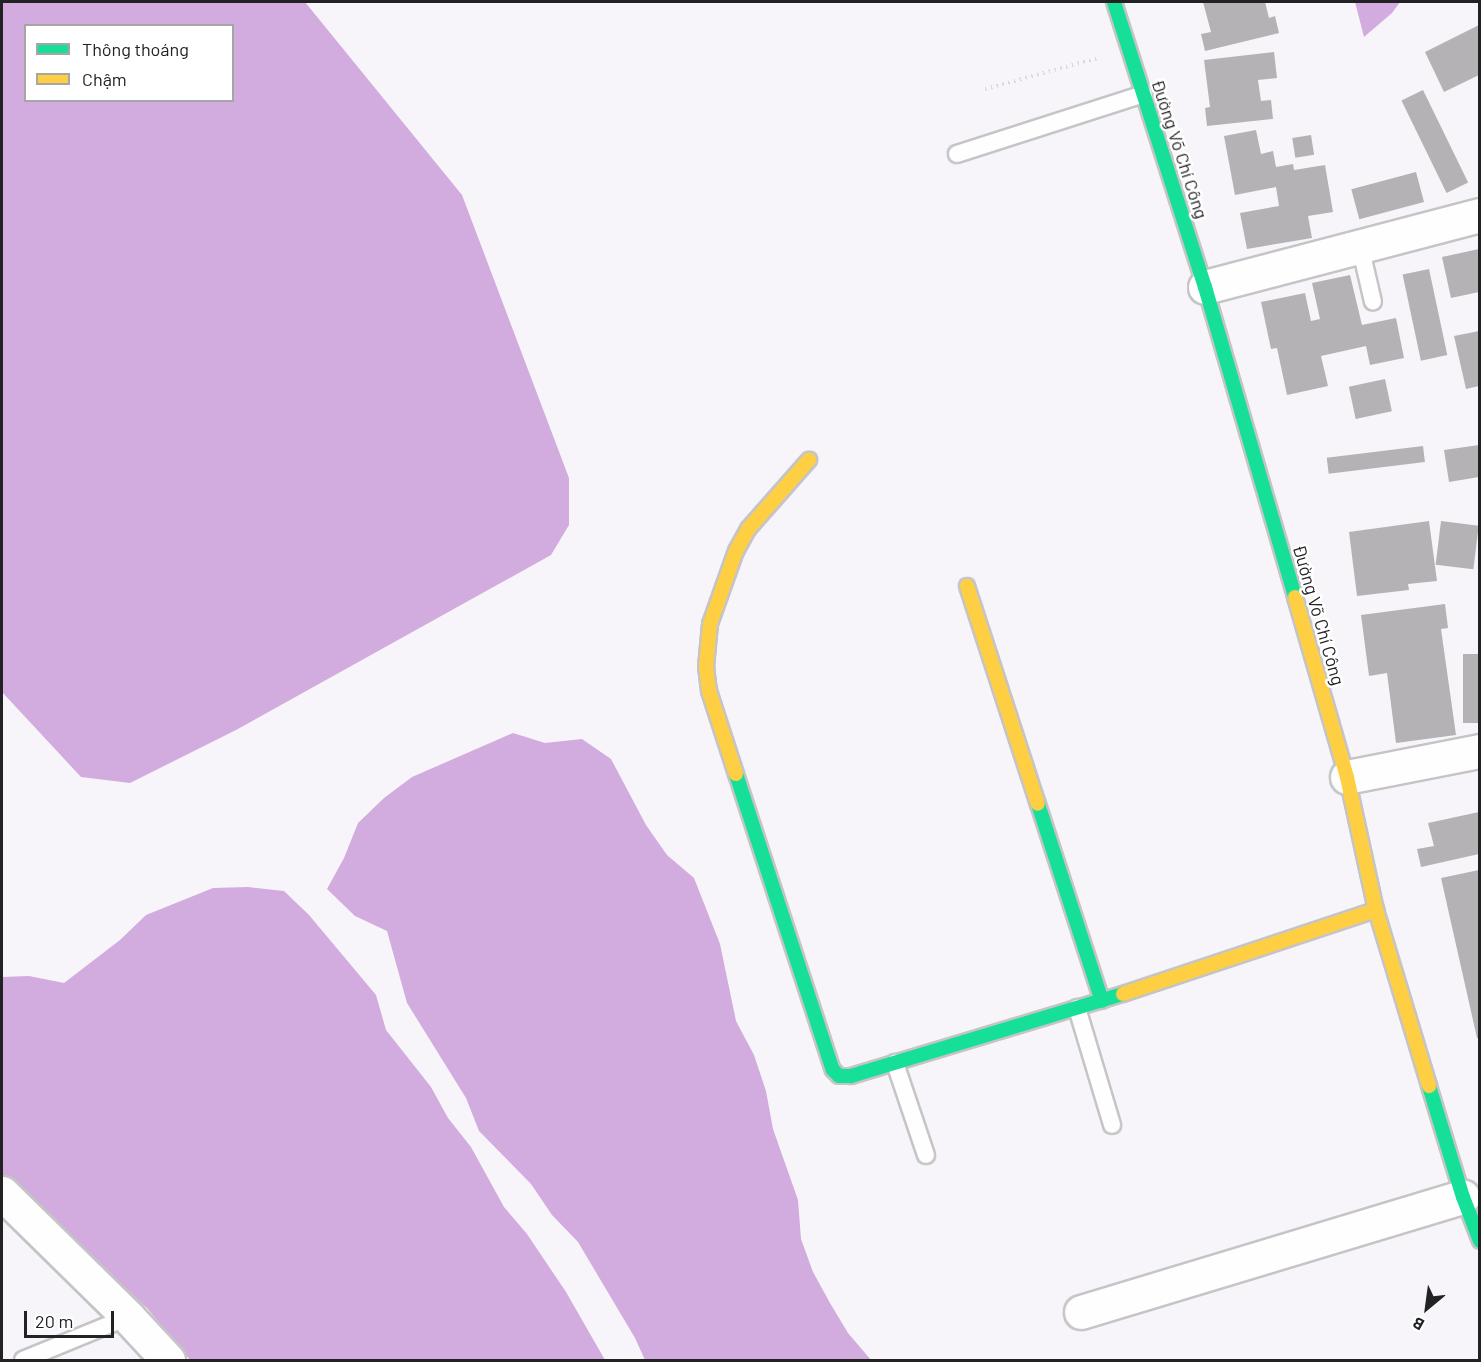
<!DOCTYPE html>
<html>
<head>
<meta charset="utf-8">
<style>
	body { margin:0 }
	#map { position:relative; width:1481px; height:1362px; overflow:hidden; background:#f7f5f9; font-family:Barlow,sans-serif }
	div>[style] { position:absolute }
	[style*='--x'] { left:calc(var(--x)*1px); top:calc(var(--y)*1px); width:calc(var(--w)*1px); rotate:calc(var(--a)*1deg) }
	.water>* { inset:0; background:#d2acdf }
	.building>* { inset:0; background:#b4b2b5; transform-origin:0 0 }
	.path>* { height:4px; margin-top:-2px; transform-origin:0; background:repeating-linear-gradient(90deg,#dadada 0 1.5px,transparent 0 6px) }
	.roads { filter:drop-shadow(2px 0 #c5c4c6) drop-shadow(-2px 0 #c5c4c6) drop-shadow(0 2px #c5c4c6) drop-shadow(0 -2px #c5c4c6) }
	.lane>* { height:16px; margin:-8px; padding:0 8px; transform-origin:8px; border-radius:8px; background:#fefefe }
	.street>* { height:33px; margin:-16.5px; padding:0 16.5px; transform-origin:16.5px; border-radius:16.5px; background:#fefefe }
	.fast>* { height:14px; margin:-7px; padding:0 7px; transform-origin:7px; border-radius:7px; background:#16e098 }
	.slow>* { height:14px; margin:-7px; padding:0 7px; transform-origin:7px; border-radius:7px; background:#ffcf43 }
	span { translate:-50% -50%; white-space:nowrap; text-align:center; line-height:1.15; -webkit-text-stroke:5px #fff; paint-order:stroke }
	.street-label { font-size:18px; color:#222123 }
	.frame { position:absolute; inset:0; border:3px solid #222123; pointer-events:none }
	.legend { position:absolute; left:24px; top:24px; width:210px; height:78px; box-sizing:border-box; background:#fff; border:2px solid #a7a6a7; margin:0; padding:8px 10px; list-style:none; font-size:18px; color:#222123 }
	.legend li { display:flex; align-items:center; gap:12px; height:30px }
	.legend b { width:30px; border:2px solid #a7a6a7 }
	.north { position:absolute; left:1397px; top:1278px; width:60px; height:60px; -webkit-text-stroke:4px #fff; paint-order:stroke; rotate:209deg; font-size:16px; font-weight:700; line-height:24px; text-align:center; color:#222123 }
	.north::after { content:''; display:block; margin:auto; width:21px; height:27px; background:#222123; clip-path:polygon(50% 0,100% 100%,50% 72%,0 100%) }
	.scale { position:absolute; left:24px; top:1311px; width:90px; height:27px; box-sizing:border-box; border:3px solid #222123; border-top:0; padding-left:8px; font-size:18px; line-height:21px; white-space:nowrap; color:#222123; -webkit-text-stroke:4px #fff; paint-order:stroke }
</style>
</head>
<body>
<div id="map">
	<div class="water">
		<i style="clip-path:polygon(evenodd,2px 2px,305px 2px,462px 195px,569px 478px,569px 525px,551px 555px,236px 730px,130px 783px,81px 777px,2px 692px,2px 2px,26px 26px,232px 26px,232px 100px,26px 100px,26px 26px)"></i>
		<i style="clip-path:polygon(1355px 2px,1400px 2px,1392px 13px,1364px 37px)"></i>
		<i style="clip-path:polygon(513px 733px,545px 743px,582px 739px,611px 759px,646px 825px,667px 855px,694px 878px,720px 944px,736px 1021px,754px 1055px,766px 1091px,773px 1129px,798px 1200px,801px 1239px,813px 1272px,830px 1303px,848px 1333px,871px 1360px,645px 1360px,635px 1338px,578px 1242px,552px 1215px,531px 1184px,479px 1131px,466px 1098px,407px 1003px,387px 931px,355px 916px,327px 889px,344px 858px,358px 823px,384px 798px,412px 777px)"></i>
		<i style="clip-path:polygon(248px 887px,284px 891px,309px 915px,376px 995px,386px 1030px,431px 1087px,448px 1118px,471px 1147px,504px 1207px,527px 1234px,566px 1292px,605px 1360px,190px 1360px,147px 1308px,2px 1179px,2px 977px,29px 976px,64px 983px,120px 940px,146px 915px,213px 888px)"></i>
	</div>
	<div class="building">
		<i style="clip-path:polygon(1203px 2px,1265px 2px,1269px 18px,1275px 16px,1279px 33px,1205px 51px,1201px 34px,1211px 32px)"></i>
		<i style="clip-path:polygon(1479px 25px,1479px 75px,1444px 92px,1425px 52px)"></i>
		<i style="clip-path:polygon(1274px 52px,1277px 78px,1258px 80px,1261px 101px,1271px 100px,1273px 119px,1207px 126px,1205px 108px,1210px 107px,1204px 60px)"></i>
		<i style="left:1423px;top:90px;width:103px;height:24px;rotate:64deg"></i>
		<i style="clip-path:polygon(1256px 130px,1261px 154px,1273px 151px,1276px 167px,1293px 164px,1294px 170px,1325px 165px,1333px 212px,1308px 216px,1312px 238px,1247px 249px,1240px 213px,1279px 206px,1276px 187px,1235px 195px,1224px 136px)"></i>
		<i style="left:1311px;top:135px;width:20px;height:19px;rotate:81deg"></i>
		<i style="left:1416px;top:172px;width:31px;height:67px;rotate:75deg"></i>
		<i style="clip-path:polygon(1479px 249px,1479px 292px,1451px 298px,1442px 257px)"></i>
		<i style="left:1429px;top:269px;width:88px;height:27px;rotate:78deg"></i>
		<i style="clip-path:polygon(1350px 275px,1362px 325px,1396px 318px,1404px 358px,1370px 365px,1366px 346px,1321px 356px,1328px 386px,1287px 395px,1277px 348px,1271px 349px,1261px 302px,1305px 293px,1311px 321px,1320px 319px,1312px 283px)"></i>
		<i style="clip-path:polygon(1479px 331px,1479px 386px,1466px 389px,1454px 336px)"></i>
		<i style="left:1385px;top:379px;width:33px;height:37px;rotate:78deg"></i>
		<i style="clip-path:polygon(1479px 445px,1479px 477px,1449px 482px,1444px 450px)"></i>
		<i style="left:1423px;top:446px;width:16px;height:97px;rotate:83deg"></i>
		<i style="clip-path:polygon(1429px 521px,1437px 581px,1408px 584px,1409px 590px,1357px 596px,1349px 532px)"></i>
		<i style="left:1441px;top:521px;width:38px;height:44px;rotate:7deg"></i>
		<i style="clip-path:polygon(1445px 604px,1448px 628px,1441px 629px,1456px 735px,1396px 743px,1387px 673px,1369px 676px,1361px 615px)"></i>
		<i style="left:1463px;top:654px;width:16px;height:69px"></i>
		<i style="clip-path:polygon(1479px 812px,1479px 854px,1421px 867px,1417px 849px,1434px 846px,1428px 823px)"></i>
		<i style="clip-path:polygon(1479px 870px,1479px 1038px,1477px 1038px,1441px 878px)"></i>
	</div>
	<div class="path">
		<i style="--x:985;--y:89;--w:117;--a:-15.3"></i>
	</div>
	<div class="roads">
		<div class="lane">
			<i style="--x:957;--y:154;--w:196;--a:-17.8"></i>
			<i style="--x:1360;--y:246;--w:57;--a:76.9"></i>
			<i style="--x:1077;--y:1008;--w:122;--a:73.3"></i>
			<i style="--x:895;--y:1063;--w:97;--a:71.4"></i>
			<i style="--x:23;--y:1360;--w:113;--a:-22.3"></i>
		</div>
		<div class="street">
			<i style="--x:1205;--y:287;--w:284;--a:-14.7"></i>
			<i style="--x:1347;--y:777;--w:136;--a:-11.1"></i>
			<i style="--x:2;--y:1193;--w:177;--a:44.5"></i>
			<i style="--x:128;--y:1317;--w:59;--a:47.1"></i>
			<i style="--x:1081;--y:1312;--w:399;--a:-16.8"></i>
		</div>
		<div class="fast">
			<i style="--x:1114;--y:2;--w:299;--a:72.3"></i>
			<i style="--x:1205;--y:287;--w:323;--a:73.8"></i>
			<i style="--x:736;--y:774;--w:311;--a:71.9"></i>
			<i style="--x:833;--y:1070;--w:8;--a:45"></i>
			<i style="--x:839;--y:1076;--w:12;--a:0"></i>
			<i style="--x:851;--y:1076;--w:284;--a:-16.8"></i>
			<i style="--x:1038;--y:804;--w:207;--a:72"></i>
			<i style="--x:1429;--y:1086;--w:116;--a:73"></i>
			<i style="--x:1463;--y:1197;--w:47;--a:68.9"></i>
		</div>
		<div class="slow">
			<i style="--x:967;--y:586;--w:229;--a:72"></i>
			<i style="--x:1295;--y:597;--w:187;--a:73.9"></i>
			<i style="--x:1347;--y:777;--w:136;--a:77.7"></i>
			<i style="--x:1376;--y:910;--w:184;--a:73.2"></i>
			<i style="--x:736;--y:774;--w:87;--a:-108"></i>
			<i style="--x:709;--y:691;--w:24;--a:-97"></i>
			<i style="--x:706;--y:667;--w:43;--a:-84.7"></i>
			<i style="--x:710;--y:624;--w:77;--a:-70.4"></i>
			<i style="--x:736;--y:551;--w:26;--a:-61"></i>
			<i style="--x:749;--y:528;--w:91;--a:-48.6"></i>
			<i style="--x:1123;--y:994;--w:267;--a:-18.4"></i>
		</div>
	</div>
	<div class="street-label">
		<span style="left:1180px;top:149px;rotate:72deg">Đường Võ Chí Công</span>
		<span style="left:1319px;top:615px;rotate:74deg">Đường Võ Chí Công</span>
	</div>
	<div class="frame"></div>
	<ul class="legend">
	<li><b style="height:8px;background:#16e098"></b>Thông thoáng</li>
	<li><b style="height:8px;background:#ffcf43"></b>Chậm</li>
	</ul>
	<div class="north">B</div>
	<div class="scale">20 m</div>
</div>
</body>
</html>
